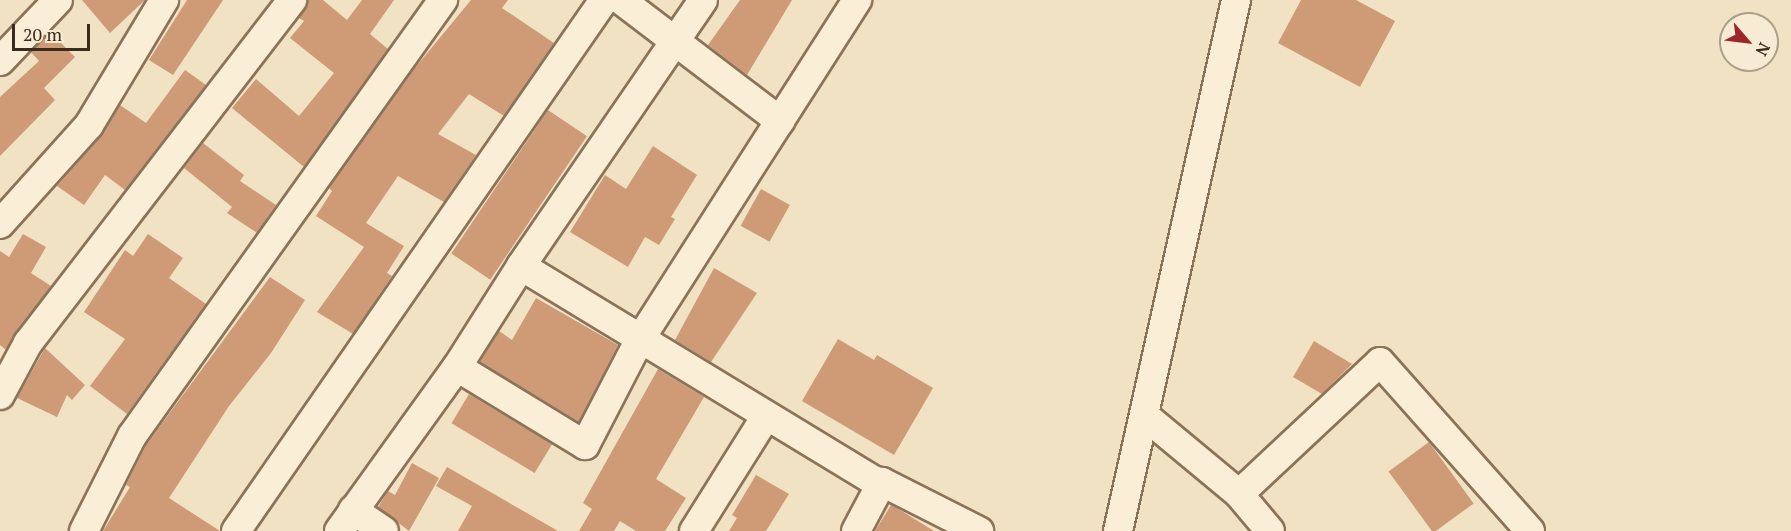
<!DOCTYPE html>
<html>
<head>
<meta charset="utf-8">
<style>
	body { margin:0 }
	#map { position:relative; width:1791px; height:531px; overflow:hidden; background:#f0e2c3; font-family:"PT Serif",serif }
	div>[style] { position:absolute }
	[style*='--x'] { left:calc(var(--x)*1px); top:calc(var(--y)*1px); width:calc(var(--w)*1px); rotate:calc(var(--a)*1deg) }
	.building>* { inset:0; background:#cf9b77; transform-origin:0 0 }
	.roads { filter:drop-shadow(2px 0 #8b7359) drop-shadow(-2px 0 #8b7359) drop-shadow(0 2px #8b7359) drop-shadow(0 -2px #8b7359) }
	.minor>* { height:28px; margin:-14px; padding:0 14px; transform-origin:14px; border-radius:14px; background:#faefd6 }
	span { translate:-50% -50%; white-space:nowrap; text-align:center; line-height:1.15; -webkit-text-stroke:4.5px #f7ecd3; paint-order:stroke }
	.north { position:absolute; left:1719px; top:12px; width:60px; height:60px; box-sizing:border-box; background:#f7ecd3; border:2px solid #ab9f8b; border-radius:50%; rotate:118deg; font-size:16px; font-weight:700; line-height:24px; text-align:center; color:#3a2b1e }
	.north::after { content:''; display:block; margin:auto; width:21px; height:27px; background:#9c2629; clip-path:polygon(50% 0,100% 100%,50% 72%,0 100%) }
	.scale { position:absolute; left:12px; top:24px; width:78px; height:27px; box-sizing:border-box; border:3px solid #3a2b1e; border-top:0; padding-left:8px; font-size:18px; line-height:21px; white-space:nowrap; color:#3a2b1e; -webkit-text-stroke:4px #f7ecd3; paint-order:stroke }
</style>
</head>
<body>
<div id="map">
	<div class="building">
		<i style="clip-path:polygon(82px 0,145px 0,110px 33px)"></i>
		<i style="clip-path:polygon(187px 0,223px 0,173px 75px,149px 60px)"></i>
		<i style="clip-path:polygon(308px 0,323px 0,347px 20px,362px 0,394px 0,370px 34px,388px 49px,304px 167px,232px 108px,256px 79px,299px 116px,334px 73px,290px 38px,304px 21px,299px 18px)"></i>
		<i style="clip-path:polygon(471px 0,508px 0,502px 8px,554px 43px,504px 116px,469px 94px,438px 134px,476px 155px,444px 202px,398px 176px,366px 223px,404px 246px,387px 273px,392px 276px,353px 334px,317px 312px,364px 247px,316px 216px,332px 191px,329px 188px,414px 69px)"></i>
		<i style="clip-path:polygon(740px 0,792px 0,747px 75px,708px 45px)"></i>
		<i style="clip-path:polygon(1301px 0,1356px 0,1395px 21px,1360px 87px,1278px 43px)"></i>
		<i style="clip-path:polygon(50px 32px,75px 57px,44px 88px,55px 100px,0 156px,0 97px,39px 61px,31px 52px)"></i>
		<i style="clip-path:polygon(185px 70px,206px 85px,125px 190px,105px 175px,84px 205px,57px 186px,101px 136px,120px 105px,146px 123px)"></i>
		<i style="left:548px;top:110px;width:47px;height:173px;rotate:34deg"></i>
		<i style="clip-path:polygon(203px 143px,244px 175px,240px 181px,276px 205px,257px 233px,227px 213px,232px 207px,184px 168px)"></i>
		<i style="clip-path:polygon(653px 146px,697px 175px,671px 217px,675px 219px,659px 245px,645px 237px,628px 267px,570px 232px,605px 175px,626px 189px)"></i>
		<i style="left:761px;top:189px;width:33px;height:42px;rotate:29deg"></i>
		<i style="clip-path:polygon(23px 234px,46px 247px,31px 273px,51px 286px,6px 350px,0 345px,0 251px,9px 257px)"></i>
		<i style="clip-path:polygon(148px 234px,183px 258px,169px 278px,206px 304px,127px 414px,90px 386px,125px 339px,84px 312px,125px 250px,133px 256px)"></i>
		<i style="clip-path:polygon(714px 268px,757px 293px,711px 362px,675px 340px)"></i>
		<i style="clip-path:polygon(270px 277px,305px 300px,271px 353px,229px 406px,169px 498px,220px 531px,103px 531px,130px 487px,126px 485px,146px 445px)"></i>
		<i style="clip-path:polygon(536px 298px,618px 345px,579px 422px,480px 362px,499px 331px,512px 340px)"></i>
		<i style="clip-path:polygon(838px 339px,874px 360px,877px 355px,933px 388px,894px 455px,802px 401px)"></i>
		<i style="clip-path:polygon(1314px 341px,1352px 364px,1322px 394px,1293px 377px)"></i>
		<i style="clip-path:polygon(45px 348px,85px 385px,72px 400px,67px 395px,57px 417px,17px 398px)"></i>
		<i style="clip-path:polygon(658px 369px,704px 397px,656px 479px,686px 498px,665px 531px,636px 531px,620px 521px,614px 531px,579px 531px,592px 509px,583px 503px)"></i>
		<i style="left:469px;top:394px;width:97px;height:34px;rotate:31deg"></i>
		<i style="left:1429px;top:442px;width:76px;height:50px;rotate:54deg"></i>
		<i style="clip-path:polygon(412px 463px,439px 478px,409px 531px,378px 507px,388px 491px,395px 495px)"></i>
		<i style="clip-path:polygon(447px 467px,558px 531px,458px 531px,472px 506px,436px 486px)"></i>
		<i style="clip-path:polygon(756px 475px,789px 494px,766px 531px,729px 531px,737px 518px,732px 515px)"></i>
		<i style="clip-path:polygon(891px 505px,892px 505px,934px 531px,875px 531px)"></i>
	</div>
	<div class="roads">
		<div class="minor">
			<i style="--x:621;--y:0;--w:200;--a:37.3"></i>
			<i style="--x:0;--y:61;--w:84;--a:-46.4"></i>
			<i style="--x:0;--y:224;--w:133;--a:-48"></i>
			<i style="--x:89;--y:125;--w:146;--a:-59"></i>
			<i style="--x:521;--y:266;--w:413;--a:31.3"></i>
			<i style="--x:874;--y:481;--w:8;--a:7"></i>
			<i style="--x:882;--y:482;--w:109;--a:26.8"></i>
			<i style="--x:457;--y:367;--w:150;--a:31.4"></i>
			<i style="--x:585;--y:445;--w:117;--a:-62.6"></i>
			<i style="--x:639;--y:341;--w:405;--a:-57.4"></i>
			<i style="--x:0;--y:395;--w:59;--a:-61.7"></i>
			<i style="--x:28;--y:343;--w:433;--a:-52.4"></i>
			<i style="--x:1144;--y:415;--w:124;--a:39.7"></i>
			<i style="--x:1239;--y:494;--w:48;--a:50"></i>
			<i style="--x:1239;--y:494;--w:193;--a:-43.1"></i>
			<i style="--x:1380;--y:362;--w:226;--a:48.4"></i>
			<i style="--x:353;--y:510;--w:37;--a:34"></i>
			<i style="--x:84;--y:531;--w:106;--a:-63.2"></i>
			<i style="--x:132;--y:436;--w:536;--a:-54.5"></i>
			<i style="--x:236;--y:531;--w:646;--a:-55.28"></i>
			<i style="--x:339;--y:531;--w:202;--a:-54.3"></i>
			<i style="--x:457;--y:367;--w:120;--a:-57.6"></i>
			<i style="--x:521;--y:266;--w:322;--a:-55.6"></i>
			<i style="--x:694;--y:531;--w:133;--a:-57.9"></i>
			<i style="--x:856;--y:531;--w:55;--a:-62"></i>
			<i style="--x:1118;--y:531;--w:544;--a:-77.47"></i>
		</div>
	</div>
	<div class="north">N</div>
	<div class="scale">20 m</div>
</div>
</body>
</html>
